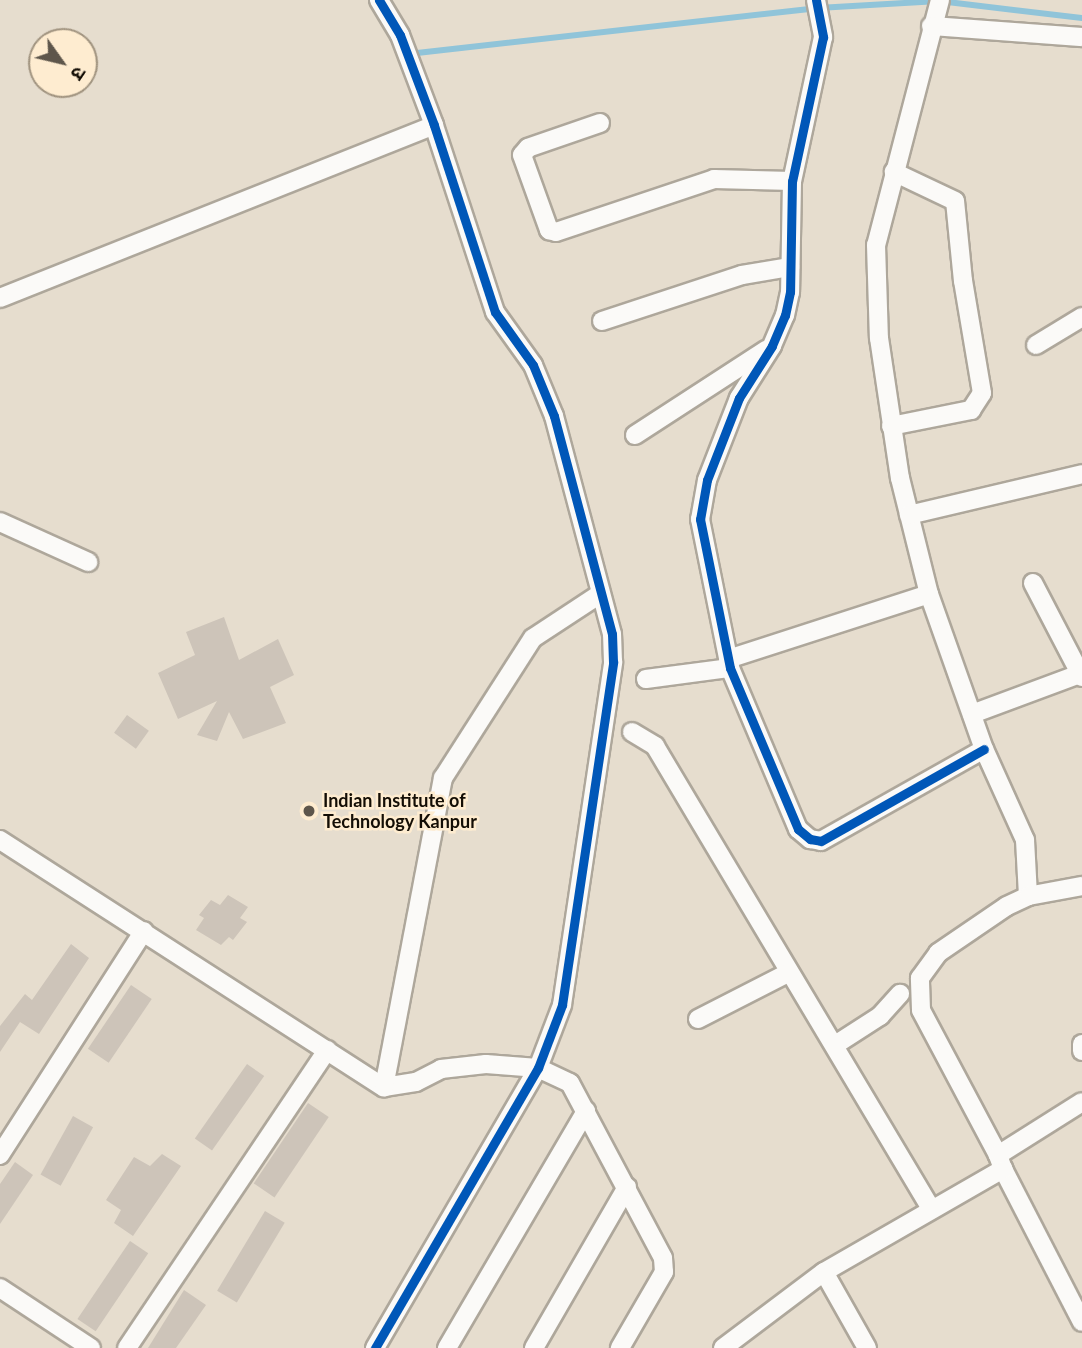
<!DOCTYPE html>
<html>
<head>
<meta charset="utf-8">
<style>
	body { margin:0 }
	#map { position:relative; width:1082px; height:1348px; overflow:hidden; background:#e6ddce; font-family:Lato,"Noto Sans Devanagari",sans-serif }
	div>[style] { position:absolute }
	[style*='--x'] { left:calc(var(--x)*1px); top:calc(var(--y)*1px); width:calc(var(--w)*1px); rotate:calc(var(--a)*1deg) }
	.stream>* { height:6px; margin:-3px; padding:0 3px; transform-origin:3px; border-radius:3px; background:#90c4d9 }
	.building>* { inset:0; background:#cdc4b9; transform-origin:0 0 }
	.roads { filter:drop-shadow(2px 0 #aea79b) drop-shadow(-2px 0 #aea79b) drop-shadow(0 2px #aea79b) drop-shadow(0 -2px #aea79b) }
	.street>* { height:18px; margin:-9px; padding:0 9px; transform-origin:9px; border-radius:9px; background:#fbfaf8 }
	.cycleway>* { height:9px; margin:-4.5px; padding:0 4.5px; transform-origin:4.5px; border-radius:4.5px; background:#0057b8 }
	.dots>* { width:19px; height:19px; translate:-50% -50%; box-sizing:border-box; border:4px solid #feecd0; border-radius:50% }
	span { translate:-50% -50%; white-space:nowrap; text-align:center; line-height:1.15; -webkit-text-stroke:5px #feecd0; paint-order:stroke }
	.poi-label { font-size:18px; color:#140e05; font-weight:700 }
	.left { translate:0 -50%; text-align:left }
	.north { position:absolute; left:28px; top:28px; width:70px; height:70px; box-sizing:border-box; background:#feecd0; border:2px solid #a0937f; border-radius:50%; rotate:124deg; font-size:19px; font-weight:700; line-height:28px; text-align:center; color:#140e05 }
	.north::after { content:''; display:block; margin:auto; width:24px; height:32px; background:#5e564b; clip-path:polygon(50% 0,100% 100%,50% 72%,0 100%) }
</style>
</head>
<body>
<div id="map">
	<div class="stream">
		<i style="--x:417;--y:53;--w:404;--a:-6.4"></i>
		<i style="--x:818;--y:8;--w:121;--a:-3.3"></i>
		<i style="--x:939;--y:1;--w:144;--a:6.8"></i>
	</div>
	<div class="building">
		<i style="clip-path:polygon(224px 617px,239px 660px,278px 639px,294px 675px,270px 687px,286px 723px,243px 739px,229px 712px,217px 741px,197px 735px,217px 701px,178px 719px,158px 673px,195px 655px,186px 632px)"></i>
		<i style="left:127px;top:715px;width:27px;height:22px;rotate:36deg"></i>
		<i style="clip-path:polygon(228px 895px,248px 907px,240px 918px,247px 922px,233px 940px,229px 937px,221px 945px,196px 930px,204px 918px,199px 915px,211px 900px,220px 905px)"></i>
		<i style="clip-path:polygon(71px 944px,89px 958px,39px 1034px,20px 1022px,0 1052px,0 1026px,25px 994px,32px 1000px)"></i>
		<i style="left:131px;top:985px;width:25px;height:77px;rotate:34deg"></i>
		<i style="left:247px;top:1064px;width:21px;height:91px;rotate:35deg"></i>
		<i style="left:308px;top:1103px;width:25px;height:97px;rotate:34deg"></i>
		<i style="left:73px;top:1116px;width:23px;height:67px;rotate:29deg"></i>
		<i style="clip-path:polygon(162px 1154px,181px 1166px,133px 1236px,114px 1223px,121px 1210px,106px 1200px,134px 1157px,150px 1166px)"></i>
		<i style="clip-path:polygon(15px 1162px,33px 1175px,0 1224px,0 1184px)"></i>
		<i style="left:265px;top:1211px;width:23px;height:93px;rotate:31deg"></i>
		<i style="left:130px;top:1241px;width:22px;height:94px;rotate:34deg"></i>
		<i style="clip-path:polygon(184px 1290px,206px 1305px,176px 1348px,148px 1348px)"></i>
	</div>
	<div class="roads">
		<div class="street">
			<i style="--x:816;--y:0;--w:38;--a:79"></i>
			<i style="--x:823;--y:37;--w:147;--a:102.1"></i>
			<i style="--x:792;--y:181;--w:111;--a:91"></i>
			<i style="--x:790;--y:292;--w:24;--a:102"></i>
			<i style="--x:785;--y:315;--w:34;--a:113"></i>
			<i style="--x:772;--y:346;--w:62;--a:122.4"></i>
			<i style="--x:739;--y:398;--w:88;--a:111.3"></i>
			<i style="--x:707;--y:480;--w:40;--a:100"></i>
			<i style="--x:700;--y:519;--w:152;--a:78.6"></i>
			<i style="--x:730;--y:668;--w:175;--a:67.1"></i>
			<i style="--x:798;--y:829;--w:16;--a:40"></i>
			<i style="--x:810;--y:839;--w:11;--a:10"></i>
			<i style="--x:821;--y:841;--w:187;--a:-29.4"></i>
			<i style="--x:940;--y:0;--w:253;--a:104.6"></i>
			<i style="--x:876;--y:245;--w:93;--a:88.2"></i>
			<i style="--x:879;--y:338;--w:142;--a:81.5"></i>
			<i style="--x:900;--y:478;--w:120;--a:76"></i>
			<i style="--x:929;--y:594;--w:164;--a:70.5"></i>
			<i style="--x:984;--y:749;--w:100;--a:65.7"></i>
			<i style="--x:1025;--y:840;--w:56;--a:86.9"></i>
			<i style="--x:931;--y:26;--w:151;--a:4.2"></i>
			<i style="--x:600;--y:123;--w:76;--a:160.9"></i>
			<i style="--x:528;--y:148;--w:9;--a:131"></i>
			<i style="--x:522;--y:155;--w:80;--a:70.2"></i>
			<i style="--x:549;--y:230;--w:7;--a:16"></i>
			<i style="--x:556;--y:232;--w:167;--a:-18.5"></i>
			<i style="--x:714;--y:179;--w:78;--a:1.5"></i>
			<i style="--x:0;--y:298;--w:467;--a:-21.7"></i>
			<i style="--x:602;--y:321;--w:147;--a:-18.2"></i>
			<i style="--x:742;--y:275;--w:49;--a:-9.5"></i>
			<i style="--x:1036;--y:345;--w:54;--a:-31.3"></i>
			<i style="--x:891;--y:426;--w:82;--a:-11.3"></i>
			<i style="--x:971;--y:410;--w:20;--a:-57"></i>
			<i style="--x:982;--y:393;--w:114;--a:-99.6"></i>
			<i style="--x:963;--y:281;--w:80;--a:-95.7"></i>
			<i style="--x:955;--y:201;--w:68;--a:-154.6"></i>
			<i style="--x:635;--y:435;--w:156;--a:-33"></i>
			<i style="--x:909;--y:515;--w:178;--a:-13.3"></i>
			<i style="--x:0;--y:522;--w:97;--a:24.4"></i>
			<i style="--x:1033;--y:583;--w:106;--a:62.5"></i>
			<i style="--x:728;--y:659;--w:211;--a:-17.9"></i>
			<i style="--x:646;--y:679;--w:85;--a:-7.5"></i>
			<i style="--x:972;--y:714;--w:117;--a:-20.4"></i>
			<i style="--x:632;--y:732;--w:27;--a:31"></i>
			<i style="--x:655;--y:746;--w:537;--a:59.18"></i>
			<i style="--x:0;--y:840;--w:457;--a:32.8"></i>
			<i style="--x:384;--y:1087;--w:32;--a:-9"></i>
			<i style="--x:416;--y:1082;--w:28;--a:-27"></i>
			<i style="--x:441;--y:1069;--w:45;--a:-6.3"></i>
			<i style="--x:486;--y:1064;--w:52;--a:4.4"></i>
			<i style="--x:538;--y:1068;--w:35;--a:25"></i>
			<i style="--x:570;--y:1083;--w:198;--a:62"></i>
			<i style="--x:663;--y:1258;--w:14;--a:86"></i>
			<i style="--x:664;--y:1272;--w:88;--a:120.1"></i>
			<i style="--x:698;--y:1019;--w:101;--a:-27.1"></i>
			<i style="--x:1082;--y:1044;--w:7;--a:90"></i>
			<i style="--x:835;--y:1045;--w:54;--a:-32.8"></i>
			<i style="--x:880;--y:1016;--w:30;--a:-48"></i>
			<i style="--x:384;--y:1087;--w:315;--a:-79.2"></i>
			<i style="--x:443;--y:778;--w:166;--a:-57.3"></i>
			<i style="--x:533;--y:638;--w:80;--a:-33.3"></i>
			<i style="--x:0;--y:1155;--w:266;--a:-57.3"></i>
			<i style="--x:998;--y:1155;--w:164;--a:-118"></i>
			<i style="--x:921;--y:1010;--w:32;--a:-92"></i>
			<i style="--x:920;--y:978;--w:31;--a:-54"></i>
			<i style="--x:938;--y:953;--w:83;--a:-34.3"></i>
			<i style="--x:1007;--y:906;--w:23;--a:-25"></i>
			<i style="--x:1028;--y:896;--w:55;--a:-10.5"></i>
			<i style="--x:1003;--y:1169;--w:172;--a:62.7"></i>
			<i style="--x:824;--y:1272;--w:87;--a:60.5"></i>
			<i style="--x:0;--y:1288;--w:109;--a:33.4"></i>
			<i style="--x:127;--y:1348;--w:359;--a:-56.1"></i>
			<i style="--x:375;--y:1348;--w:324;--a:-59.8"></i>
			<i style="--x:538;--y:1068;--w:67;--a:-69.1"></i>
			<i style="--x:562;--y:1005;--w:347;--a:-81.5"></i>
			<i style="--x:613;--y:662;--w:28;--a:-92"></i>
			<i style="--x:612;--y:634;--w:226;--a:-104.9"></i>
			<i style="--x:554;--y:416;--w:55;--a:-112.4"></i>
			<i style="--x:533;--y:365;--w:65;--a:-125.6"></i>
			<i style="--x:495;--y:312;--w:197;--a:-108.1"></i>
			<i style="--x:434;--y:125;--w:96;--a:-110.7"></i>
			<i style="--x:400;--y:35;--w:41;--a:-121"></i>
			<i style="--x:447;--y:1348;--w:275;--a:-59.6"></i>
			<i style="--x:534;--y:1348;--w:186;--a:-60"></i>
			<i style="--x:723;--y:1348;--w:126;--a:-37"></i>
			<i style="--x:824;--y:1272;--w:207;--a:-29.9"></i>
			<i style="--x:1003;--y:1169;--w:15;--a:-110"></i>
			<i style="--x:998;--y:1155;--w:99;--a:-32.2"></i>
		</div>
	</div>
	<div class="cycleway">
		<i style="--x:816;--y:0;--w:38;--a:79"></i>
		<i style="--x:823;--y:37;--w:147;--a:102.1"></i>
		<i style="--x:792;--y:181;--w:111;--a:91"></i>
		<i style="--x:790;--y:292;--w:24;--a:102"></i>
		<i style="--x:785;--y:315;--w:34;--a:113"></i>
		<i style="--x:772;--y:346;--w:62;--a:122.4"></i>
		<i style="--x:739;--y:398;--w:88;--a:111.3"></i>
		<i style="--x:707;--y:480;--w:40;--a:100"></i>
		<i style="--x:700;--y:519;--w:152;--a:78.6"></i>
		<i style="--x:730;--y:668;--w:175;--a:67.1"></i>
		<i style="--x:798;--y:829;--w:16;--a:40"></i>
		<i style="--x:810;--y:839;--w:11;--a:10"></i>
		<i style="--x:821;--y:841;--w:187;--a:-29.4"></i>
		<i style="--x:375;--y:1348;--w:324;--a:-59.8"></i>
		<i style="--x:538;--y:1068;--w:67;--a:-69.1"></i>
		<i style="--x:562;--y:1005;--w:347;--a:-81.5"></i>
		<i style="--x:613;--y:662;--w:28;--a:-92"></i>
		<i style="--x:612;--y:634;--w:226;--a:-104.9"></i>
		<i style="--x:554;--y:416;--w:55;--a:-112.4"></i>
		<i style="--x:533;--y:365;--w:65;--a:-125.6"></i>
		<i style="--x:495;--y:312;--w:197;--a:-108.1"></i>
		<i style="--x:434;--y:125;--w:96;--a:-110.7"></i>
		<i style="--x:400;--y:35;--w:41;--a:-121"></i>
	</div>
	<div class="dots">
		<i style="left:309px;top:811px;background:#5e564b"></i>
	</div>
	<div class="poi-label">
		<span class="left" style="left:323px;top:811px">Indian Institute of<br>Technology Kanpur</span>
	</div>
	<div class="north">उ</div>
</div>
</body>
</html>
